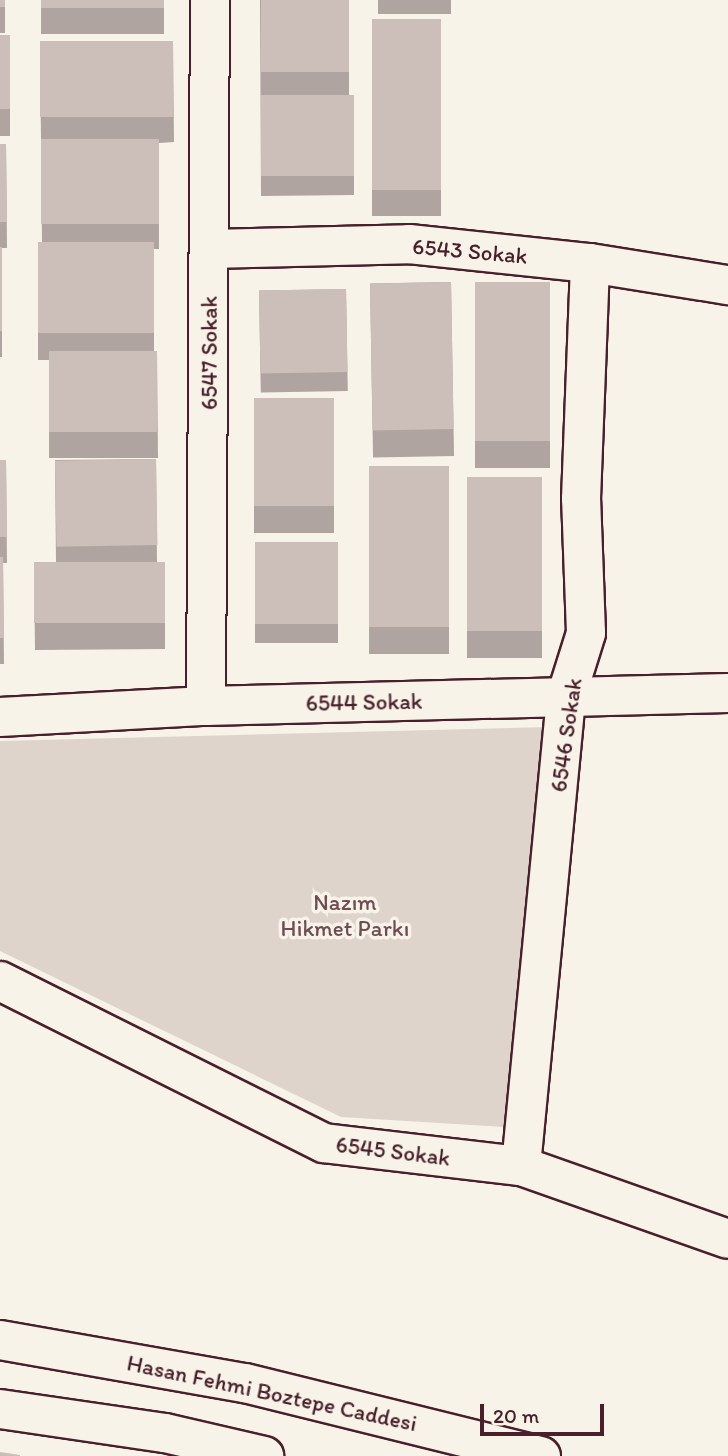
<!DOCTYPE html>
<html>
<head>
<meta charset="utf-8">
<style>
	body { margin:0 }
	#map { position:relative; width:728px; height:1456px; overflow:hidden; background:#f7f3e8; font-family:Itim,sans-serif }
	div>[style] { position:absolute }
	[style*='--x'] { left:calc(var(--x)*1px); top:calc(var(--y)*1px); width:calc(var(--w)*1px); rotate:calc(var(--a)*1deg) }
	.green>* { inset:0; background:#ded4cc }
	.roads { filter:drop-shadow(2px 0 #4a1f2b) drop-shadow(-2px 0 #4a1f2b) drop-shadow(0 2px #4a1f2b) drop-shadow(0 -2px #4a1f2b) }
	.minor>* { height:38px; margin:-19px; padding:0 19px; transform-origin:19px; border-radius:19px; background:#f7f3e8 }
	.major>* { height:38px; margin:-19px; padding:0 19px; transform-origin:19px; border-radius:19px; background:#f7f3e8 }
	.wall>* { inset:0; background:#afa49f; transform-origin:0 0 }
	.building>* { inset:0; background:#ccbfb9; transform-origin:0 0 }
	span { translate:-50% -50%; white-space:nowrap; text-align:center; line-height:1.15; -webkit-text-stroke:7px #f7f3e8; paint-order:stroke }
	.street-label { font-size:23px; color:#4a1f2b }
	.park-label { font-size:23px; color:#6f4c53 }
	.scale { position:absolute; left:480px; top:1404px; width:124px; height:32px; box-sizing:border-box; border:4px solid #4a1f2b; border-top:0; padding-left:9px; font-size:21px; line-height:24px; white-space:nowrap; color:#4a1f2b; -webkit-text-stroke:5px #f7f3e8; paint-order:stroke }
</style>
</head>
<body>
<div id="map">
	<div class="green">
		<i style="clip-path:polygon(550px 727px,504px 1127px,341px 1117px,0 951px,0 741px)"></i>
	</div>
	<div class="roads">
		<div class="minor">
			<i style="--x:210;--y:249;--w:199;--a:-1.4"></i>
			<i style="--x:409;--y:244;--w:182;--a:6"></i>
			<i style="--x:590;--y:263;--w:140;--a:9.1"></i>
			<i style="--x:206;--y:706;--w:706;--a:-89.68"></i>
			<i style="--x:0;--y:717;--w:206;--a:-3.1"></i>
			<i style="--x:206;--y:706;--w:522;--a:-1.43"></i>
			<i style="--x:0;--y:981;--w:362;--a:26.6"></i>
			<i style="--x:324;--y:1143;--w:198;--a:6.7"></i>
			<i style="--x:521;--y:1166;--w:219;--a:19.4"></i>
			<i style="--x:521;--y:1166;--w:471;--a:-84.5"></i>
			<i style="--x:566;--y:697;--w:67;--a:-72.6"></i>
			<i style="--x:586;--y:633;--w:134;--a:-92.1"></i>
			<i style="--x:581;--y:499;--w:236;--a:-87.8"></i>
		</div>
		<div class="major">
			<i style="--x:0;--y:1340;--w:249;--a:10"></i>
			<i style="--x:245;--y:1383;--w:305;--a:13.9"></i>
			<i style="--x:0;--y:1409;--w:167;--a:8.3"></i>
			<i style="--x:165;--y:1433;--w:102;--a:13.1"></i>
		</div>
	</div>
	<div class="wall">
		<i style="left:0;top:0;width:5px;height:33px"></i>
		<i style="left:41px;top:0;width:123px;height:34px"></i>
		<i style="clip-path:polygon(260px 0,349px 0,349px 95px,354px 95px,354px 195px,261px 196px)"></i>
		<i style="left:378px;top:0;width:73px;height:14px"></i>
		<i style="left:372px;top:19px;width:69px;height:197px"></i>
		<i style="left:0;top:35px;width:10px;height:101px"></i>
		<i style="clip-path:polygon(40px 41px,173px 41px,174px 142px,159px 143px,159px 249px,154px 249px,154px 351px,157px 351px,158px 458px,49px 458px,49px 360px,38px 360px,38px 243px,42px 243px)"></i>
		<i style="clip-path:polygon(0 144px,6px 144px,7px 248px,2px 248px,2px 357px,0 357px)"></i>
		<i style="left:451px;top:282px;width:174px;height:81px;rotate:89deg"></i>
		<i style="left:475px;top:282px;width:75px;height:186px"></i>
		<i style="left:346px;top:289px;width:102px;height:87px;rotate:89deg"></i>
		<i style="left:334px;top:398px;width:135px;height:80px;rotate:90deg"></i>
		<i style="clip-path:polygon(156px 459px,157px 562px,165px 562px,165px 649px,35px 650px,34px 563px,56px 563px,55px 460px)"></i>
		<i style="clip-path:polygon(0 460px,6px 460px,7px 563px,3px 563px,4px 664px,0 664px)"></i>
		<i style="left:449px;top:466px;width:188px;height:80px;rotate:90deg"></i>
		<i style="left:467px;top:477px;width:75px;height:181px"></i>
		<i style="left:338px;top:542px;width:101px;height:83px;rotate:90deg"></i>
	</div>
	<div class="building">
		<i style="left:0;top:0;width:5px;height:7px"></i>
		<i style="left:41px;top:0;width:123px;height:8px"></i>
		<i style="left:261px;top:0;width:88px;height:72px"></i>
		<i style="left:372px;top:19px;width:69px;height:171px"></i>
		<i style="left:0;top:35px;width:10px;height:74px"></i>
		<i style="left:40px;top:41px;width:133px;height:76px"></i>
		<i style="left:261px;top:95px;width:93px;height:81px"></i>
		<i style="left:41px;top:139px;width:118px;height:85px"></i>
		<i style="clip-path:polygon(0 144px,6px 144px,7px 222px,0 222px)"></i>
		<i style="left:154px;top:242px;width:91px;height:116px;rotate:90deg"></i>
		<i style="left:0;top:247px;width:2px;height:84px"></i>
		<i style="left:451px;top:282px;width:147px;height:81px;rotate:89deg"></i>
		<i style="left:475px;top:282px;width:75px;height:159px"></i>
		<i style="left:346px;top:289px;width:83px;height:87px;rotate:89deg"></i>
		<i style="left:49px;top:351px;width:108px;height:81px"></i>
		<i style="left:334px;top:398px;width:108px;height:80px;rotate:90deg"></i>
		<i style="left:156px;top:459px;width:86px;height:101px;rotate:89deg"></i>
		<i style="clip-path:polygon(0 460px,6px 460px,7px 537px,0 537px)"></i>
		<i style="left:449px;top:466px;width:161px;height:80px;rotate:90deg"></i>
		<i style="left:467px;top:477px;width:75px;height:154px"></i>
		<i style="left:338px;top:542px;width:82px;height:83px;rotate:90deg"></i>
		<i style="clip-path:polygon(0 557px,3px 557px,4px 638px,0 638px)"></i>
		<i style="left:165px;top:562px;width:61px;height:131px;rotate:90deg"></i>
		<i style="clip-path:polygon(0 1452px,20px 1455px,20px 1456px,0 1456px)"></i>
	</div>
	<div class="street-label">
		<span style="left:470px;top:251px;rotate:5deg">6543 Sokak</span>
		<span style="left:209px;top:353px;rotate:-90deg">6547 Sokak</span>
		<span style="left:364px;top:702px;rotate:-1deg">6544 Sokak</span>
		<span style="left:566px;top:735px;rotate:-82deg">6546 Sokak</span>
		<span style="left:393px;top:1151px;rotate:7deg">6545 Sokak</span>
		<span style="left:272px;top:1393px;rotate:12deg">Hasan Fehmi Boztepe Caddesi</span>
	</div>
	<div class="park-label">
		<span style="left:345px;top:915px">Nazım<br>Hikmet Parkı</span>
	</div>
	<div class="scale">20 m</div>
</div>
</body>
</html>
